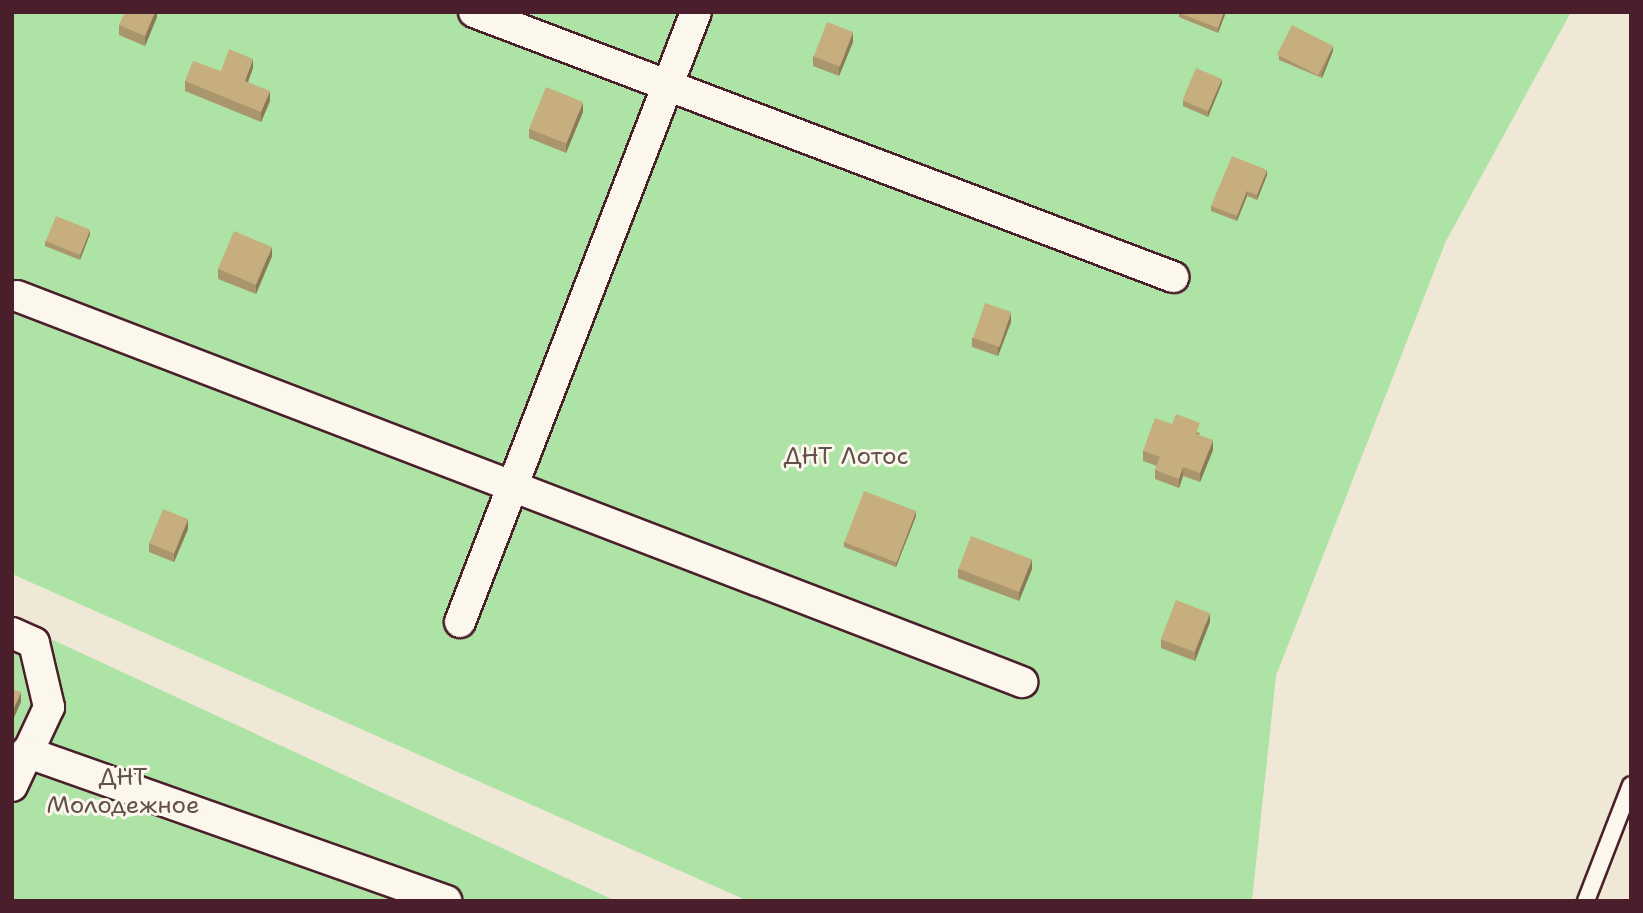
<!DOCTYPE html>
<html>
<head>
<meta charset="utf-8">
<style>
	body { margin:0 }
	#map { position:relative; width:1643px; height:913px; overflow:hidden; background:#f0e8d6; font-family:"Shantell Sans",sans-serif }
	div>[style] { position:absolute }
	[style*='--x'] { left:calc(var(--x)*1px); top:calc(var(--y)*1px); width:calc(var(--w)*1px); rotate:calc(var(--a)*1deg) }
	.green>* { inset:0; background:#ade3a5 }
	.roads { filter:drop-shadow(2px 0 #4a1f2b) drop-shadow(-2px 0 #4a1f2b) drop-shadow(0 2px #4a1f2b) drop-shadow(0 -2px #4a1f2b) }
	.service>* { height:16px; margin:-8px; padding:0 8px; transform-origin:8px; border-radius:8px; background:#fbf7ec }
	.minor>* { height:30px; margin:-15px; padding:0 15px; transform-origin:15px; border-radius:15px; background:#fbf7ec }
	.wall>* { inset:0; background:#aa966c }
	.shaded-wall>* { inset:0; background:#8b7a58 }
	.building>* { inset:0; background:#c6ae7e; transform-origin:0 0 }
	span { translate:-50% -50%; white-space:nowrap; text-align:center; line-height:1.15; -webkit-text-stroke:6px #fbf7ec; paint-order:stroke }
	.park-label { font-size:24px; color:#63504a }
	.frame { position:absolute; inset:0; border:14px solid #4a1f2b; pointer-events:none }
</style>
</head>
<body>
<div id="map">
	<div class="green">
		<i style="clip-path:polygon(12px 12px,1571px 12px,1446px 241px,1276px 676px,1252px 901px,748px 901px,12px 574px)"></i>
		<i style="clip-path:polygon(12px 621px,616px 901px,12px 901px)"></i>
	</div>
	<div class="roads">
		<div class="service">
			<i style="--x:1586;--y:901;--w:124;--a:-68.8"></i>
		</div>
		<div class="minor">
			<i style="--x:474;--y:12;--w:748;--a:20.76"></i>
			<i style="--x:17;--y:296;--w:1077;--a:21.01"></i>
			<i style="--x:460;--y:622;--w:654;--a:-68.85"></i>
			<i style="--x:12;--y:633;--w:24;--a:24"></i>
			<i style="--x:34;--y:643;--w:66;--a:76.8"></i>
			<i style="--x:49;--y:707;--w:87;--a:115.1"></i>
			<i style="--x:26;--y:752;--w:446;--a:19.5"></i>
		</div>
	</div>
	<div class="wall">
		<i style="clip-path:polygon(157px 12px,157px 17px,145px 46px,119px 35px,119px 25px)"></i>
		<i style="clip-path:polygon(1179px 12px,1226px 12px,1218px 33px,1179px 17px)"></i>
		<i style="clip-path:polygon(853px 42px,839px 76px,813px 66px,813px 56px)"></i>
		<i style="clip-path:polygon(1333px 51px,1322px 78px,1279px 60px,1279px 55px)"></i>
		<i style="clip-path:polygon(253px 68px,248px 82px,270px 101px,261px 122px,185px 91px,185px 81px)"></i>
		<i style="clip-path:polygon(1222px 83px,1208px 117px,1183px 106px,1183px 101px)"></i>
		<i style="clip-path:polygon(583px 112px,566px 153px,529px 138px,529px 129px)"></i>
		<i style="clip-path:polygon(1267px 175px,1257px 200px,1247px 196px,1237px 221px,1211px 211px,1211px 206px)"></i>
		<i style="clip-path:polygon(90px 234px,80px 260px,45px 246px,45px 241px)"></i>
		<i style="clip-path:polygon(272px 256px,256px 294px,218px 279px,218px 269px)"></i>
		<i style="clip-path:polygon(1011px 322px,998px 356px,972px 347px,972px 338px)"></i>
		<i style="clip-path:polygon(1172px 424px,1200px 433px,1199px 435px,1213px 450px,1200px 482px,1183px 476px,1179px 488px,1155px 479px,1155px 470px,1157px 466px,1143px 461px,1143px 451px)"></i>
		<i style="clip-path:polygon(916px 516px,896px 567px,844px 547px,844px 542px)"></i>
		<i style="clip-path:polygon(188px 529px,174px 562px,149px 552px,149px 543px)"></i>
		<i style="clip-path:polygon(958px 569px,1032px 569px,1019px 601px,958px 578px)"></i>
		<i style="clip-path:polygon(1210px 622px,1195px 661px,1161px 648px,1161px 639px)"></i>
	</div>
	<div class="shaded-wall">
		<i style="clip-path:polygon(155px 12px,157px 12px,157px 17px,145px 46px,145px 36px)"></i>
		<i style="clip-path:polygon(1224px 12px,1226px 12px,1218px 33px,1218px 28px)"></i>
		<i style="clip-path:polygon(853px 32px,853px 42px,839px 76px,839px 67px)"></i>
		<i style="clip-path:polygon(1333px 46px,1333px 51px,1322px 78px,1322px 73px)"></i>
		<i style="clip-path:polygon(253px 59px,253px 68px,245px 90px,245px 81px)"></i>
		<i style="clip-path:polygon(1222px 79px,1222px 83px,1208px 117px,1208px 112px)"></i>
		<i style="clip-path:polygon(270px 91px,270px 101px,261px 122px,261px 112px)"></i>
		<i style="clip-path:polygon(583px 102px,583px 112px,566px 153px,566px 144px)"></i>
		<i style="clip-path:polygon(1267px 170px,1267px 175px,1257px 200px,1257px 195px)"></i>
		<i style="clip-path:polygon(1247px 191px,1247px 196px,1237px 221px,1237px 216px)"></i>
		<i style="clip-path:polygon(90px 230px,90px 234px,80px 260px,80px 255px)"></i>
		<i style="clip-path:polygon(272px 247px,272px 256px,256px 294px,256px 285px)"></i>
		<i style="clip-path:polygon(1011px 312px,1011px 322px,998px 356px,998px 347px)"></i>
		<i style="clip-path:polygon(1213px 440px,1213px 450px,1200px 482px,1200px 473px)"></i>
		<i style="clip-path:polygon(1183px 467px,1183px 476px,1179px 488px,1179px 479px)"></i>
		<i style="clip-path:polygon(916px 511px,916px 516px,896px 567px,896px 562px)"></i>
		<i style="clip-path:polygon(188px 519px,188px 529px,174px 562px,174px 553px)"></i>
		<i style="clip-path:polygon(1032px 559px,1032px 569px,1019px 601px,1019px 592px)"></i>
		<i style="clip-path:polygon(1210px 613px,1210px 622px,1195px 661px,1195px 652px)"></i>
		<i style="clip-path:polygon(21px 692px,21px 702px,12px 722px,12px 712px)"></i>
	</div>
	<div class="building">
		<i style="clip-path:polygon(125px 12px,155px 12px,145px 36px,119px 25px)"></i>
		<i style="clip-path:polygon(1224px 12px,1218px 28px,1179px 13px,1179px 12px)"></i>
		<i style="left:827px;top:22px;width:28px;height:37px;rotate:21deg"></i>
		<i style="left:1292px;top:25px;width:46px;height:33px;rotate:27deg"></i>
		<i style="clip-path:polygon(229px 49px,253px 59px,245px 81px,270px 91px,261px 112px,185px 81px,193px 61px,221px 71px)"></i>
		<i style="left:1196px;top:68px;width:28px;height:35px;rotate:23deg"></i>
		<i style="left:546px;top:87px;width:40px;height:45px;rotate:22deg"></i>
		<i style="clip-path:polygon(1232px 156px,1267px 170px,1257px 195px,1247px 191px,1237px 216px,1211px 206px)"></i>
		<i style="left:56px;top:216px;width:37px;height:27px;rotate:22deg"></i>
		<i style="left:234px;top:231px;width:41px;height:41px;rotate:23deg"></i>
		<i style="left:985px;top:303px;width:28px;height:37px;rotate:19deg"></i>
		<i style="clip-path:polygon(1176px 414px,1200px 423px,1196px 434px,1213px 440px,1200px 473px,1183px 467px,1179px 479px,1155px 470px,1160px 457px,1143px 451px,1155px 418px,1172px 424px)"></i>
		<i style="left:864px;top:491px;width:56px;height:55px;rotate:21deg"></i>
		<i style="left:163px;top:509px;width:27px;height:37px;rotate:22deg"></i>
		<i style="left:971px;top:536px;width:65px;height:35px;rotate:21deg"></i>
		<i style="left:1176px;top:600px;width:36px;height:42px;rotate:21deg"></i>
		<i style="clip-path:polygon(12px 689px,21px 692px,12px 712px)"></i>
	</div>
	<div class="park-label">
		<span style="left:846px;top:457px">ДНТ Лотос</span>
		<span style="left:123px;top:792px">ДНТ<br>Молодежное</span>
	</div>
	<div class="frame"></div>
</div>
</body>
</html>
